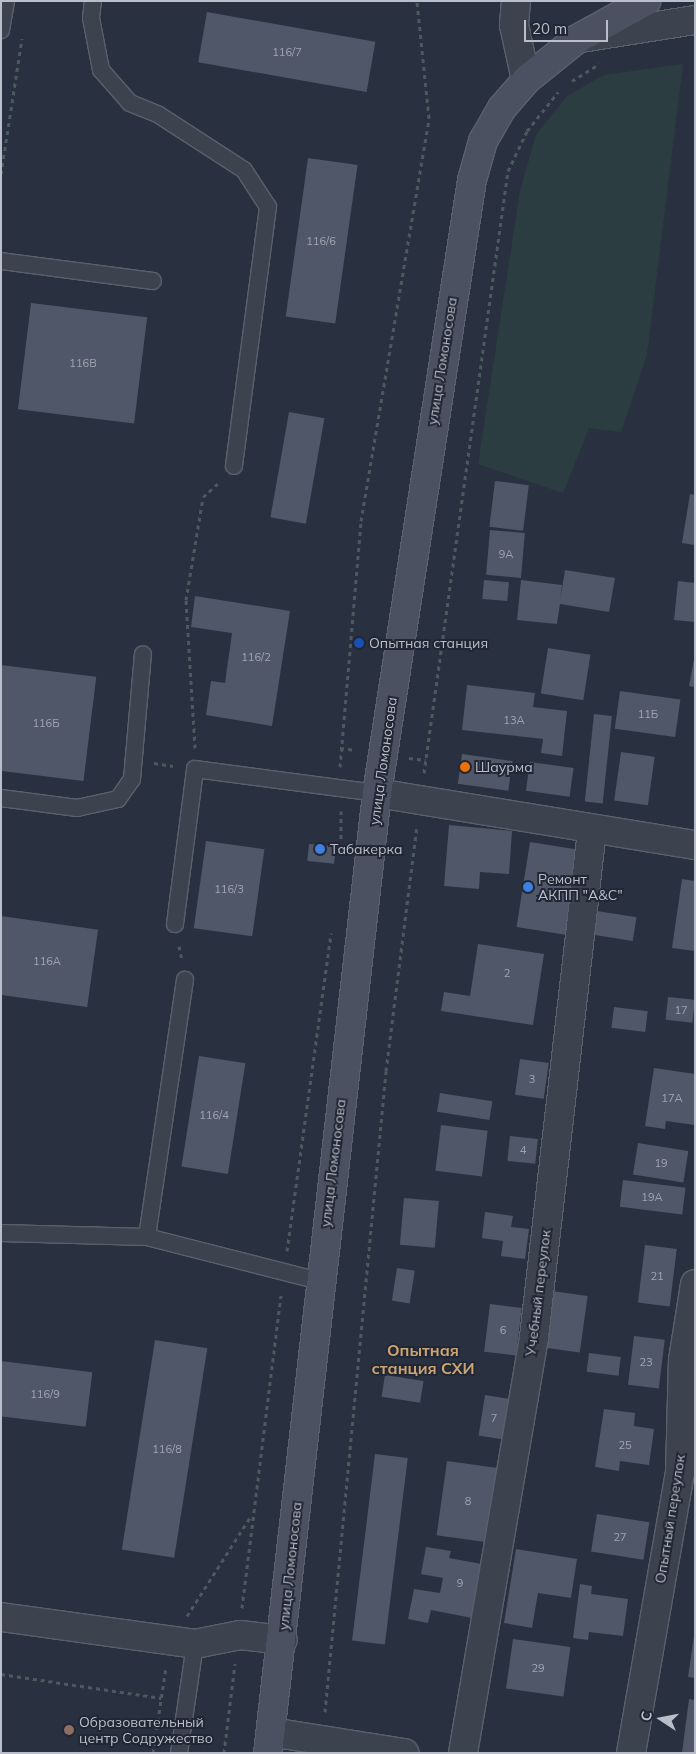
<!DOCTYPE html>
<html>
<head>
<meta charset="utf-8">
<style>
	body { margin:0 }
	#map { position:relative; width:696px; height:1754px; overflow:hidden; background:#29303f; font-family:Mulish,sans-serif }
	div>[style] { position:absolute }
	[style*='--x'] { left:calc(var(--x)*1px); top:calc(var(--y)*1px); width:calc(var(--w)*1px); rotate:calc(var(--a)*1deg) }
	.green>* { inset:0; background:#2c3d41 }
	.building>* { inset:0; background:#505768; transform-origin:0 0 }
	.path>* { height:3px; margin-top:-1.5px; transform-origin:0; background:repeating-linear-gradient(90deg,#4b5a5f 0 4px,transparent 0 8px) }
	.roads { filter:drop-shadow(1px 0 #5b606d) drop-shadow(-1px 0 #5b606d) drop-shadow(0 1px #5b606d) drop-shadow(0 -1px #5b606d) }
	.service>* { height:16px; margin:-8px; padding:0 8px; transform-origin:8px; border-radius:8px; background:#3d424f }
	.minor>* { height:28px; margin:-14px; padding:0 14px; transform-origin:14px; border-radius:14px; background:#3d424f }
	.secondary>* { height:28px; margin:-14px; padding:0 14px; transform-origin:14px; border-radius:14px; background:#4c5162 }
	.dots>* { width:14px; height:14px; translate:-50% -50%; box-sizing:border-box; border:2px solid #222735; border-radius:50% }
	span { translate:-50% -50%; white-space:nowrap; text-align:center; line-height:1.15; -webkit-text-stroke:4px #222735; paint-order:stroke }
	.number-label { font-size:11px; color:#a0a4b2 }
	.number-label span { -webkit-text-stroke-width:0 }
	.street-label { font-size:14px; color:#babeca }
	.poi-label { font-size:14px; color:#babeca }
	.left { translate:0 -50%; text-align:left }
	.quarter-label { font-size:16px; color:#cba474; font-weight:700 }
	.frame { position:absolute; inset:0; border:2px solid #babeca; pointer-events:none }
	.north { position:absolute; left:636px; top:1694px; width:50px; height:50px; -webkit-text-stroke:4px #222735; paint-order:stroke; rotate:281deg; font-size:14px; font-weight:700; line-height:20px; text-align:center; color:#babeca }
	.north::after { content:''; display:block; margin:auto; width:18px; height:22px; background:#babeca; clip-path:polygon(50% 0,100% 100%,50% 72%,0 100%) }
	.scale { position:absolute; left:524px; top:20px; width:84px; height:22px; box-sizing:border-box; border:2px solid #babeca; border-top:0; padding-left:6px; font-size:15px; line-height:18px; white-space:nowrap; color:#babeca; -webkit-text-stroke:4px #222735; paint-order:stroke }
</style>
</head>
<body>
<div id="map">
	<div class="green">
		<i style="clip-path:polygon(683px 64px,647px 354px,621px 432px,589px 428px,563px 493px,478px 464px,520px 191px,536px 135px,567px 96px,604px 75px)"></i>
	</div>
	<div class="building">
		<i style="left:207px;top:12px;width:171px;height:51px;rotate:10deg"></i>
		<i style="left:308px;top:158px;width:50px;height:160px;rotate:8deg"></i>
		<i style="left:31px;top:303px;width:117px;height:107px;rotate:7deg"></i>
		<i style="left:289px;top:412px;width:36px;height:107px;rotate:10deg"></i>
		<i style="left:495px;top:481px;width:34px;height:46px;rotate:7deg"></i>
		<i style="clip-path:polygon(690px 494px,695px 495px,695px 545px,682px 543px)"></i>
		<i style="left:490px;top:530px;width:35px;height:45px;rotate:5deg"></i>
		<i style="clip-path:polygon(565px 570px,615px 578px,609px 612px,560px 604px,557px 624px,517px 620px,521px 580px,562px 585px,560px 601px)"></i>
		<i style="left:484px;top:580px;width:25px;height:19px;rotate:5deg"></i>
		<i style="clip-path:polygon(678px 581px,695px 583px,695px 622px,674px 620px)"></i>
		<i style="clip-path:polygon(195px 596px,290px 611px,272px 726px,206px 715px,211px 681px,225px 683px,232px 633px,191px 627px)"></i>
		<i style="left:548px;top:648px;width:43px;height:46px;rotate:9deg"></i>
		<i style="clip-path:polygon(694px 659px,695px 660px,695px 687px,689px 686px)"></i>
		<i style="left:1px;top:665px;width:96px;height:105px;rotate:7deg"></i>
		<i style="clip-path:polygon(467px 685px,535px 693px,533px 707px,567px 711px,562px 756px,541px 753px,543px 739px,462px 730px)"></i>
		<i style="left:620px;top:691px;width:61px;height:38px;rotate:8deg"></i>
		<i style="left:594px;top:714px;width:18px;height:88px;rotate:6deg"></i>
		<i style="left:621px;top:752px;width:34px;height:49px;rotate:8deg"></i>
		<i style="left:462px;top:754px;width:51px;height:30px;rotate:8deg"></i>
		<i style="left:530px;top:762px;width:44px;height:29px;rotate:8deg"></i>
		<i style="clip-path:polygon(449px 825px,512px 831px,509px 874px,480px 872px,479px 889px,444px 886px)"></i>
		<i style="left:206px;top:841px;width:59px;height:88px;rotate:8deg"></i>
		<i style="left:530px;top:842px;width:51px;height:86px;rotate:9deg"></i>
		<i style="left:309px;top:844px;width:27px;height:17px;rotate:6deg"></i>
		<i style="clip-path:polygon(682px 879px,695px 881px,695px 951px,672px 948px)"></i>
		<i style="left:597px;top:911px;width:40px;height:24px;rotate:9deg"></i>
		<i style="left:1px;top:916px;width:98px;height:78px;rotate:8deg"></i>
		<i style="clip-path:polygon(478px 944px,544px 954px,533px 1025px,441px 1011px,444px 992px,470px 996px)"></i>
		<i style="left:668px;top:997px;width:27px;height:23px;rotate:6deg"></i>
		<i style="left:614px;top:1007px;width:34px;height:21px;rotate:7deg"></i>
		<i style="left:199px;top:1056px;width:47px;height:112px;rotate:9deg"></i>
		<i style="left:520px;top:1059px;width:29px;height:36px;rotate:8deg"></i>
		<i style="clip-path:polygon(654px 1068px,695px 1074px,695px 1125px,666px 1121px,665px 1129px,645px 1126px)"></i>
		<i style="left:440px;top:1093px;width:53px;height:19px;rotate:9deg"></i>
		<i style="left:441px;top:1125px;width:47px;height:46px;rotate:7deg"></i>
		<i style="left:510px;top:1136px;width:28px;height:25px;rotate:6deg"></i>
		<i style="left:638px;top:1143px;width:51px;height:32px;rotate:9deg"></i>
		<i style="left:623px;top:1180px;width:63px;height:27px;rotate:7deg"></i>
		<i style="left:404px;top:1198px;width:35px;height:47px;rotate:5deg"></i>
		<i style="clip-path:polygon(485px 1212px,513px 1216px,511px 1227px,529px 1229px,525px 1259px,501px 1256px,503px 1241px,482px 1238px)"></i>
		<i style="left:645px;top:1245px;width:32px;height:58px;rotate:7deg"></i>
		<i style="left:397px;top:1268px;width:18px;height:33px;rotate:9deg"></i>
		<i style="left:552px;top:1291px;width:36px;height:57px;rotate:8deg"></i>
		<i style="left:490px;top:1304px;width:32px;height:48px;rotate:7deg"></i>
		<i style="left:634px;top:1336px;width:31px;height:49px;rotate:7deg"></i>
		<i style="left:155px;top:1340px;width:53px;height:212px;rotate:9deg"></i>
		<i style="left:589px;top:1353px;width:32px;height:19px;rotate:7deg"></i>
		<i style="left:1px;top:1361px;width:92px;height:55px;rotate:7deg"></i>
		<i style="left:385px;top:1375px;width:39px;height:22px;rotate:9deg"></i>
		<i style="left:485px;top:1395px;width:24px;height:41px;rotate:9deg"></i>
		<i style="clip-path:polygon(604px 1409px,635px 1413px,634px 1426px,654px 1429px,649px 1465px,620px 1461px,619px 1471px,595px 1467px)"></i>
		<i style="left:375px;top:1454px;width:33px;height:188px;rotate:7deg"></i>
		<i style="left:447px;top:1461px;width:51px;height:75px;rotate:8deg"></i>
		<i style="left:597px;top:1514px;width:53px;height:38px;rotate:9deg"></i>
		<i style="clip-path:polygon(426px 1547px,451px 1551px,449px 1558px,482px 1564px,472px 1618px,431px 1610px,428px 1623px,408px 1619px,414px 1589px,440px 1593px,443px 1578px,421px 1574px)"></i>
		<i style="clip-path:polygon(516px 1549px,577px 1559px,571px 1598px,538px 1593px,532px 1628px,504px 1623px)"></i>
		<i style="clip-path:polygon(580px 1584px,592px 1586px,591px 1594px,628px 1599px,623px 1636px,589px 1632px,588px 1640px,573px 1638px)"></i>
		<i style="clip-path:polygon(694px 1636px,695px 1636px,695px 1678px,688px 1677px)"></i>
		<i style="left:513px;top:1639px;width:58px;height:50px;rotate:8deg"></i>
		<i style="clip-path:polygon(689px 1699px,695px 1700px,695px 1753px,682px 1753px)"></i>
	</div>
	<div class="path">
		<i style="--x:572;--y:81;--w:32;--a:-32"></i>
		<i style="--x:1;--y:174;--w:137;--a:-81.2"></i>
		<i style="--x:195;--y:748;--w:148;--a:-93.5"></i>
		<i style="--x:186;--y:600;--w:104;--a:-80.6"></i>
		<i style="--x:203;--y:497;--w:24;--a:-42"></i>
		<i style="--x:340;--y:748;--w:16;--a:7"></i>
		<i style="--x:409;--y:758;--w:17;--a:7"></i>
		<i style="--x:154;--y:763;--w:19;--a:9"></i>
		<i style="--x:340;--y:767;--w:247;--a:-85.1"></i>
		<i style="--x:361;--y:521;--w:409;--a:-80.4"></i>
		<i style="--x:429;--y:118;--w:118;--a:-95.9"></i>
		<i style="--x:424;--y:773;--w:608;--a:-82.06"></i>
		<i style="--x:508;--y:171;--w:44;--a:-64.6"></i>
		<i style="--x:527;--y:131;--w:50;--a:-51.5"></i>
		<i style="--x:341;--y:811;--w:31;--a:90"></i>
		<i style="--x:179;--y:946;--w:14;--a:78"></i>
		<i style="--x:287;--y:1251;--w:321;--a:-82.1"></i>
		<i style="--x:242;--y:1608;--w:315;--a:-82.9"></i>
		<i style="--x:187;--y:1616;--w:119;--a:-57.4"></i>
		<i style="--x:1;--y:1674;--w:162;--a:8.5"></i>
		<i style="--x:325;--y:1712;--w:644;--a:-84.56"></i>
		<i style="--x:386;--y:1071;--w:247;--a:-82.8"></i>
		<i style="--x:153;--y:1753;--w:87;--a:-81.4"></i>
		<i style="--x:224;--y:1753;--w:90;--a:-83"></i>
	</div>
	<div class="roads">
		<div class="service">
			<i style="--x:93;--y:1;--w:17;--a:97"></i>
			<i style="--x:91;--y:18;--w:53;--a:79.1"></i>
			<i style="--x:101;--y:70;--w:44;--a:48.7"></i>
			<i style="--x:130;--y:103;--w:31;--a:22"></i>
			<i style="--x:159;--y:115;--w:101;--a:32.9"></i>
			<i style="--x:244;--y:170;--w:44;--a:57"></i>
			<i style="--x:268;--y:207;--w:261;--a:97.5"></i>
			<i style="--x:1;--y:30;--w:29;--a:-80"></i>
			<i style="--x:1;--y:261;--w:153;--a:7.5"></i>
			<i style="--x:1;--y:798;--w:77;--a:7.5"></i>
			<i style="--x:77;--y:808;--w:42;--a:-12.4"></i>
			<i style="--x:118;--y:799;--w:24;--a:-55"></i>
			<i style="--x:132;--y:779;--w:125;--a:-85"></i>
			<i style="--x:175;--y:924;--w:156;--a:-82.6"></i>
			<i style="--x:195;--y:769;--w:184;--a:7.5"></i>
			<i style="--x:1;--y:1233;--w:146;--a:1.6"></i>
			<i style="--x:147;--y:1237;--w:178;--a:14.3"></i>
			<i style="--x:147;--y:1237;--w:260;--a:-81.6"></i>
			<i style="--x:179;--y:1753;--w:110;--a:-81.6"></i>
		</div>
		<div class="minor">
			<i style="--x:516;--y:1;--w:24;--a:95"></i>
			<i style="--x:514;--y:25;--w:56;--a:77.7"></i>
			<i style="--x:581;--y:38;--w:115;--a:-9"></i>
			<i style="--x:377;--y:793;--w:322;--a:9.3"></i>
			<i style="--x:1;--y:1617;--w:196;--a:7.9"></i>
			<i style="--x:195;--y:1644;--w:46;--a:-11.3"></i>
			<i style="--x:240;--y:1635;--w:43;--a:6.6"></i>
			<i style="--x:271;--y:1732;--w:135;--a:9"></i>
			<i style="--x:463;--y:1753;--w:422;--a:-80.3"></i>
			<i style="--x:534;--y:1337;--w:510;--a:-83.47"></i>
			<i style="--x:631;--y:1753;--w:284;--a:-80.1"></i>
			<i style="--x:680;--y:1473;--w:113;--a:-88.5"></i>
			<i style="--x:683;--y:1360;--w:77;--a:-81"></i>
		</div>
		<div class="secondary">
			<i style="--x:268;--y:1753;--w:966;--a:-83.52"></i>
			<i style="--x:377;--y:793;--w:620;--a:-81.19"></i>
			<i style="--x:472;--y:180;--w:41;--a:-74.2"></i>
			<i style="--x:483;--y:141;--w:38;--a:-60"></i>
			<i style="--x:502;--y:108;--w:37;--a:-49"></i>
			<i style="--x:526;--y:80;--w:65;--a:-38.8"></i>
			<i style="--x:577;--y:39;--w:79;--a:-28.8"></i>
		</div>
	</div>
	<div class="dots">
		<i style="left:359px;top:643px;background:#1a4fb4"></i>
		<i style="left:465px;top:767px;background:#e8710a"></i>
		<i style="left:320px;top:849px;background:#3f7fe0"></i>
		<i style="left:528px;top:887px;background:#3f7fe0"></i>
		<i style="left:69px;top:1730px;background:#8d6e63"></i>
	</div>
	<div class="number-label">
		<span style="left:287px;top:52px">116/7</span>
		<span style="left:321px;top:241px">116/6</span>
		<span style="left:83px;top:363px">116В</span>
		<span style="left:506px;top:554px">9А</span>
		<span style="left:256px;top:657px">116/2</span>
		<span style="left:648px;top:714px">11Б</span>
		<span style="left:514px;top:720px">13А</span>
		<span style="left:46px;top:723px">116Б</span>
		<span style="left:229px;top:889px">116/3</span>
		<span style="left:47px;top:961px">116А</span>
		<span style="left:507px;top:973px">2</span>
		<span style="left:681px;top:1010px">17</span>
		<span style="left:532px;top:1079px">3</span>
		<span style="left:672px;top:1098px">17А</span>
		<span style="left:214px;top:1115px">116/4</span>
		<span style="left:523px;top:1150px">4</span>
		<span style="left:661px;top:1163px">19</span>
		<span style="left:652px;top:1197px">19А</span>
		<span style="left:657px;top:1276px">21</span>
		<span style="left:503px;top:1330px">6</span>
		<span style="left:646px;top:1362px">23</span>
		<span style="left:45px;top:1394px">116/9</span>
		<span style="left:494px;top:1418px">7</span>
		<span style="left:625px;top:1445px">25</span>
		<span style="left:167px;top:1449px">116/8</span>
		<span style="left:468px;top:1501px">8</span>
		<span style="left:620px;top:1537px">27</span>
		<span style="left:460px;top:1583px">9</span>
		<span style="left:538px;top:1668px">29</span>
	</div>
	<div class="street-label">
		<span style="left:442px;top:361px;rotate:-81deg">улица Ломоносова</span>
		<span style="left:383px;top:761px;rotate:-82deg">улица Ломоносова</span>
		<span style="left:333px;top:1163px;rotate:-83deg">улица Ломоносова</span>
		<span style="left:538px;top:1293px;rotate:-83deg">Учебный переулок</span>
		<span style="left:670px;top:1519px;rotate:-81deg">Опытный переулок</span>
		<span style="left:290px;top:1566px;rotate:-84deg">улица Ломоносова</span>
	</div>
	<div class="poi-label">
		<span class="left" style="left:369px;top:643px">Опытная станция</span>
		<span class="left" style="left:475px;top:767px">Шаурма</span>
		<span class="left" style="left:330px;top:849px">Табакерка</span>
		<span class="left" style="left:538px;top:887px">Ремонт<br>АКПП "A&amp;C"</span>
		<span class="left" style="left:79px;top:1730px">Образовательный<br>центр Содружество</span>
	</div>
	<div class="quarter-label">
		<span style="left:423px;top:1359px">Опытная<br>станция СХИ</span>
	</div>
	<div class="frame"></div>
	<div class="north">С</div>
	<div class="scale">20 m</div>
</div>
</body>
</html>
